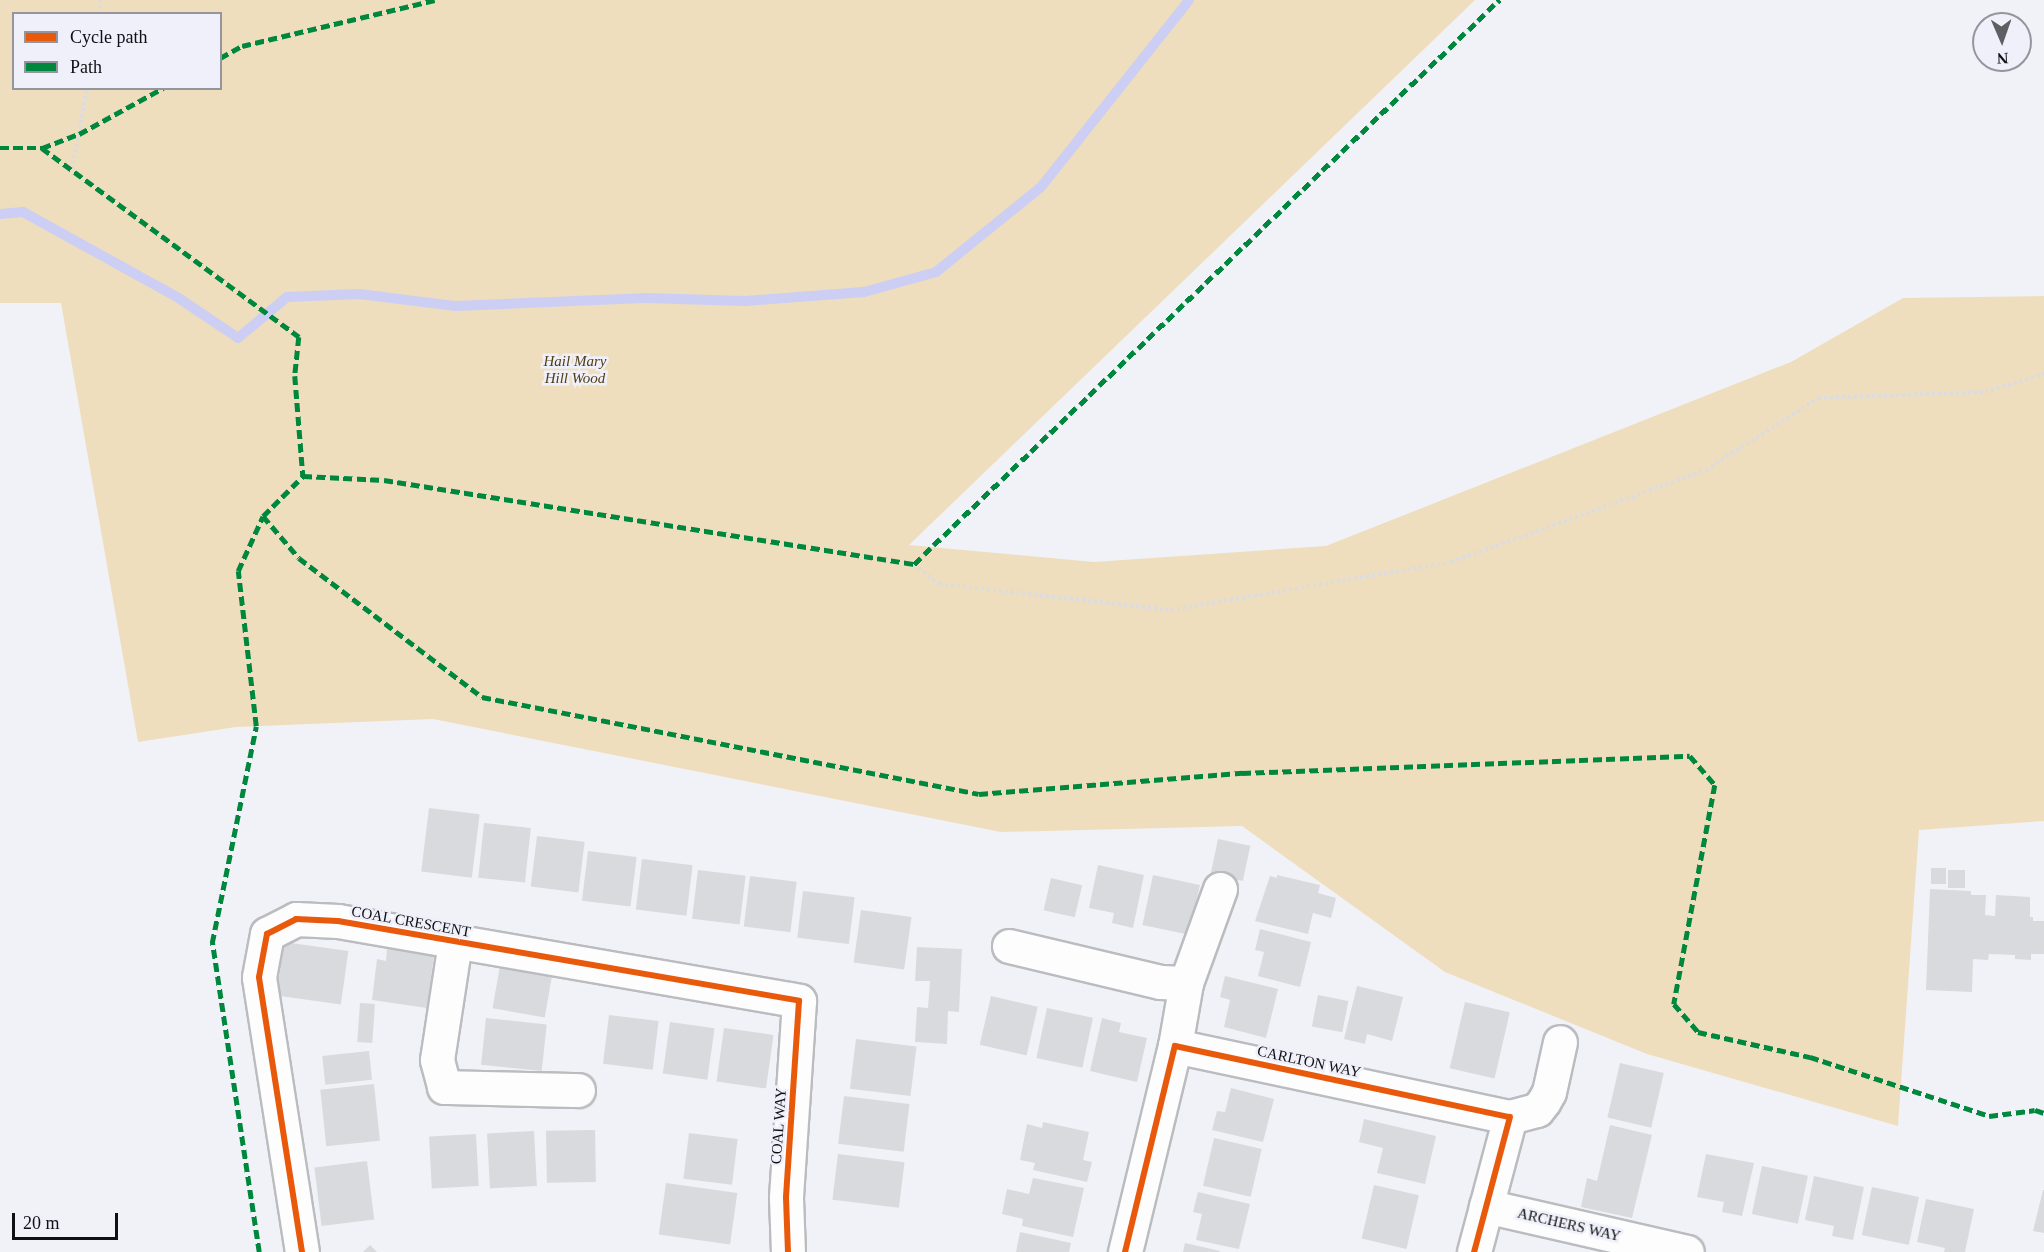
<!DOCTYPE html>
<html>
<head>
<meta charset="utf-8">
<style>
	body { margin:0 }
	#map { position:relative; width:2044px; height:1252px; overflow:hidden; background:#f1f2f7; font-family:Georgia,serif }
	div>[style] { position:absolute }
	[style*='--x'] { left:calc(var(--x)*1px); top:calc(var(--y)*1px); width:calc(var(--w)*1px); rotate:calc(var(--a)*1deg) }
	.green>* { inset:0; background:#eedebe }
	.stream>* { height:10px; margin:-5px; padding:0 5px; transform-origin:5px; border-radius:5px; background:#cccef4 }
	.building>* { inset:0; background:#d9dade; transform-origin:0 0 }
	.path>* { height:4px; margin-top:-2px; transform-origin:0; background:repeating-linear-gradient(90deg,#dcdcde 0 3px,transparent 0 6px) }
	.roads { filter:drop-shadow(2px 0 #bbbcbf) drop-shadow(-2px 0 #bbbcbf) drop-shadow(0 2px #bbbcbf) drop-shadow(0 -2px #bbbcbf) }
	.minor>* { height:33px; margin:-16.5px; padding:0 16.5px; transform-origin:16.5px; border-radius:16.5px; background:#fdfdfe }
	.quiet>* { height:4.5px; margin-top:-2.25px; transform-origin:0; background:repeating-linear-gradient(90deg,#00873e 0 9px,transparent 0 13.5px) }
	.cycleway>* { height:6px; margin:-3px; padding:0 3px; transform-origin:3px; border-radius:3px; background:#e8590c }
	span { translate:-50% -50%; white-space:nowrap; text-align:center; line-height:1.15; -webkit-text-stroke:5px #eff0f9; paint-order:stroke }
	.park-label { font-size:15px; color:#4f3d16; font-style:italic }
	.street-label { font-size:15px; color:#0f1013 }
	.legend { position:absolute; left:12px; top:12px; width:210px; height:78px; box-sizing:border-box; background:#eff0f9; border:2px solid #95969d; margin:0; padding:8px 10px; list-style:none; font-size:18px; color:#0f1013 }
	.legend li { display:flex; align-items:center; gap:12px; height:30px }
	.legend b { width:30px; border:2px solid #95969d }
	.north { position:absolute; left:1972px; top:12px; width:60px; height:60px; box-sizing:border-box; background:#eff0f9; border:2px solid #95969d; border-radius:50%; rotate:178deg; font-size:16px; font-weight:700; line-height:24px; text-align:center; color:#0f1013 }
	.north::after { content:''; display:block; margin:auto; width:21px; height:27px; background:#5e5f63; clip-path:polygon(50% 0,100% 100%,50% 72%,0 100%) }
	.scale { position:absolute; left:12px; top:1213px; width:106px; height:27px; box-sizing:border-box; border:3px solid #0f1013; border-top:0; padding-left:8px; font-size:18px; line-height:21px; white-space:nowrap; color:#0f1013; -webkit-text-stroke:4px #eff0f9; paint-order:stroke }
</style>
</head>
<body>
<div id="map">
	<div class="green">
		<i style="clip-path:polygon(evenodd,0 0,1475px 0,909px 545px,1094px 562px,1326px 546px,1791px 362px,1903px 298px,2044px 296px,2044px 821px,1919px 830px,1898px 1126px,1647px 1054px,1445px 972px,1242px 826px,1001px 832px,433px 719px,236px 727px,138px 742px,61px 303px,0 303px,0 0,14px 14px,220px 14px,220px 88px,14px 88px,14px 14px)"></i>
	</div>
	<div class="stream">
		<i style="--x:0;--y:214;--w:23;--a:-5"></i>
		<i style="--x:23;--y:212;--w:176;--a:28.9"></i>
		<i style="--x:177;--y:297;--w:73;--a:33.9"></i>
		<i style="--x:238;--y:338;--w:64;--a:-39.9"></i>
		<i style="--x:287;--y:297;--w:72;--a:-2.4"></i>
		<i style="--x:359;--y:294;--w:98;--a:7.1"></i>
		<i style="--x:456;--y:306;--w:188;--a:-2.4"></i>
		<i style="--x:644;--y:298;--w:101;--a:1.7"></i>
		<i style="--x:745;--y:301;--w:119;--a:-4.3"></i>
		<i style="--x:864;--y:292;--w:75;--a:-15.5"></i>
		<i style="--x:936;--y:272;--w:135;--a:-39"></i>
		<i style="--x:1041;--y:187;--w:238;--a:-51.6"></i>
	</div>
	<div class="building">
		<i style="left:429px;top:808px;width:51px;height:64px;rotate:7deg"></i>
		<i style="left:484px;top:823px;width:47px;height:55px;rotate:6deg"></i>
		<i style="left:537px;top:836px;width:48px;height:51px;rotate:7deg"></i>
		<i style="left:1218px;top:839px;width:33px;height:36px;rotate:12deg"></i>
		<i style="left:588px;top:851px;width:49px;height:50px;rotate:7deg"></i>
		<i style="left:642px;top:859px;width:51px;height:51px;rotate:7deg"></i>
		<i style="clip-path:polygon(1098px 865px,1144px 875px,1133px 928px,1112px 923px,1114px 913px,1089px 908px)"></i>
		<i style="left:1931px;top:868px;width:15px;height:16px"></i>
		<i style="left:698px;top:870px;width:48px;height:49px;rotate:7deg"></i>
		<i style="left:1948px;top:870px;width:17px;height:18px"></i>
		<i style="left:1153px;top:875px;width:48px;height:51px;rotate:12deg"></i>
		<i style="clip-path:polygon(1277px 875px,1320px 885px,1318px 893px,1336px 898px,1331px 918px,1313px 913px,1308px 934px,1255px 921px,1270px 876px,1277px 878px)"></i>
		<i style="left:750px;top:876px;width:47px;height:51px;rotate:7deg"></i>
		<i style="left:1051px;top:878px;width:32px;height:33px;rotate:13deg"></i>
		<i style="clip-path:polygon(1930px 889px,1971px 891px,1971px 895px,1986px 895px,1985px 915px,1995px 916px,1996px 895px,2030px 897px,2030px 917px,2033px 917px,2033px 921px,2044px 921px,2044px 954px,2031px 954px,2031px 960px,2015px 959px,2015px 955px,1989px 954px,1988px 960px,1973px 959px,1972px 992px,1926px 990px)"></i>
		<i style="left:803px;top:891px;width:52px;height:47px;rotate:7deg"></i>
		<i style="left:861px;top:910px;width:51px;height:53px;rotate:8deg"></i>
		<i style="clip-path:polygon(1260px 929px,1311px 942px,1300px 987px,1258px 976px,1264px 952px,1255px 950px)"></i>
		<i style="left:284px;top:942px;width:65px;height:54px;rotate:8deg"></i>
		<i style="clip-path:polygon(917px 947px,962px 949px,959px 1012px,948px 1011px,947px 1044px,915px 1042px,917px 1007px,928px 1008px,930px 981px,915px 981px)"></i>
		<i style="clip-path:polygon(387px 949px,434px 955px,427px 1008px,372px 1000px,377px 959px,386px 961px)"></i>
		<i style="left:501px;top:960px;width:53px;height:49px;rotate:10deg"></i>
		<i style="clip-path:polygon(1225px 976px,1278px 989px,1266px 1038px,1224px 1027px,1230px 1000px,1220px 997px)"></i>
		<i style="clip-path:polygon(1357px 986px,1403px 997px,1392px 1041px,1367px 1034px,1365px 1044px,1344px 1039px)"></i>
		<i style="left:1318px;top:995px;width:31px;height:32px;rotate:11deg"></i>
		<i style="left:991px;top:996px;width:48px;height:50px;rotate:13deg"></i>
		<i style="left:1465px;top:1002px;width:46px;height:68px;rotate:13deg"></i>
		<i style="left:360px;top:1003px;width:15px;height:39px;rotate:4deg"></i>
		<i style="left:1047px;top:1008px;width:47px;height:51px;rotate:12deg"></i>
		<i style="left:609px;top:1015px;width:50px;height:49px;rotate:7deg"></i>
		<i style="left:486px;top:1018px;width:61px;height:47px;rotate:6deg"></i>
		<i style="clip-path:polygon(1102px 1018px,1121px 1023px,1119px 1032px,1147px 1038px,1137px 1082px,1090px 1071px)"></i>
		<i style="left:670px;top:1022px;width:45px;height:52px;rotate:8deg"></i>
		<i style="left:724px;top:1028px;width:50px;height:54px;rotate:8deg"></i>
		<i style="left:856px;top:1039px;width:61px;height:50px;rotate:7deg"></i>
		<i style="left:369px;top:1051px;width:29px;height:47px;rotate:84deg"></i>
		<i style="left:1620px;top:1063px;width:45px;height:56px;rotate:13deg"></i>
		<i style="left:374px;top:1084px;width:57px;height:54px;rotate:84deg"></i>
		<i style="clip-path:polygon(1231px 1088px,1274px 1099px,1263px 1142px,1212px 1130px,1217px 1111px,1225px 1112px)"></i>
		<i style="left:844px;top:1096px;width:66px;height:48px;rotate:7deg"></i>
		<i style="clip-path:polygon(1364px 1119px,1436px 1136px,1425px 1184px,1377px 1173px,1383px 1148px,1359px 1142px)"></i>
		<i style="clip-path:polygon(1043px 1122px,1089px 1132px,1083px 1160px,1092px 1162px,1087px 1182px,1033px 1170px,1035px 1163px,1020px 1160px,1027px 1124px,1042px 1128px)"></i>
		<i style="clip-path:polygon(1610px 1125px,1652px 1135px,1632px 1218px,1581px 1207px,1587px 1178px,1597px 1181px)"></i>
		<i style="left:595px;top:1130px;width:52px;height:49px;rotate:89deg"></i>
		<i style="left:534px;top:1131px;width:55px;height:47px;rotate:87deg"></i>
		<i style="left:689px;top:1133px;width:49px;height:46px;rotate:7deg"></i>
		<i style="left:476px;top:1134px;width:52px;height:47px;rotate:87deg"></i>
		<i style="left:1214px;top:1138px;width:49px;height:49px;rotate:13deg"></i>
		<i style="left:838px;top:1154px;width:67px;height:46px;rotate:7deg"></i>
		<i style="clip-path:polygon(1706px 1154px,1754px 1163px,1742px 1216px,1722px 1212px,1724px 1202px,1697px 1197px)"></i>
		<i style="left:367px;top:1161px;width:59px;height:53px;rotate:83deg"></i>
		<i style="left:1762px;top:1166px;width:47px;height:49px;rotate:12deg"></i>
		<i style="clip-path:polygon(1814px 1176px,1864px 1187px,1853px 1240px,1832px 1236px,1834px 1226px,1805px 1220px)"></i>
		<i style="clip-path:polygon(1033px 1178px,1084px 1188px,1073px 1237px,1022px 1226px,1023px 1219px,1002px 1214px,1007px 1189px,1029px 1194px)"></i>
		<i style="left:666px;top:1183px;width:72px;height:52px;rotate:8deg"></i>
		<i style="left:1374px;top:1185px;width:46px;height:55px;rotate:13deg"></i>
		<i style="left:1872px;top:1187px;width:48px;height:49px;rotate:12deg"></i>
		<i style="clip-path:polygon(2043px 1190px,2044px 1190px,2044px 1233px,2033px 1231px)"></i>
		<i style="clip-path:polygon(1198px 1192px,1250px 1204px,1239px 1249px,1196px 1240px,1202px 1214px,1193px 1212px)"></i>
		<i style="clip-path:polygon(1926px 1199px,1974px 1209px,1965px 1252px,1944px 1252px,1945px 1248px,1917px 1242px)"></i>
		<i style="clip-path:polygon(1020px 1232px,1071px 1243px,1069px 1252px,1016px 1252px)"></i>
		<i style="clip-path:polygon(1185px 1243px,1220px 1251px,1219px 1252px,1183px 1252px)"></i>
		<i style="clip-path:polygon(370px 1245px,377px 1252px,363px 1252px)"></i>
	</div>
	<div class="path">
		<i style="--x:99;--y:14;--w:14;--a:-82"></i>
		<i style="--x:72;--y:170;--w:83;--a:-79.6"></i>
		<i style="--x:914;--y:564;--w:32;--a:39"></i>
		<i style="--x:939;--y:584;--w:233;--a:6.4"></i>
		<i style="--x:1171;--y:610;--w:284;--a:-9.7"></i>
		<i style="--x:1451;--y:562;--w:271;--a:-19.8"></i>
		<i style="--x:1706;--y:470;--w:133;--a:-32.7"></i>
		<i style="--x:1818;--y:398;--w:167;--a:-2.1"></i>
		<i style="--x:1985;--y:392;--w:62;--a:-17"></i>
	</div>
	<div class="roads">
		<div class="minor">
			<i style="--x:455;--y:942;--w:119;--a:98.7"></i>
			<i style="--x:437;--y:1060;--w:28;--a:75"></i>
			<i style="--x:444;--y:1087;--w:134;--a:1.3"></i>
			<i style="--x:1009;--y:946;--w:155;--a:13.4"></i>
			<i style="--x:1160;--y:982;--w:26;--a:2"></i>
			<i style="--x:1175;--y:1046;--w:64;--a:-80.1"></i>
			<i style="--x:1186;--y:983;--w:100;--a:-70.1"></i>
			<i style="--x:1486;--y:1206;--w:206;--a:12.9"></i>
			<i style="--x:302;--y:1252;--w:278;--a:-98.9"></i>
			<i style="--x:259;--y:977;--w:44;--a:-79.5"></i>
			<i style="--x:267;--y:934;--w:33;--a:-27"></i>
			<i style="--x:296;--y:919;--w:42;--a:2.7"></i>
			<i style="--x:338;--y:921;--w:468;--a:9.8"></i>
			<i style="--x:799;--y:1001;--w:197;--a:93.8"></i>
			<i style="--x:786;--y:1198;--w:54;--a:87.9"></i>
			<i style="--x:1125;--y:1252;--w:212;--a:-76.4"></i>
			<i style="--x:1175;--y:1046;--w:342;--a:12"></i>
			<i style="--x:1510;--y:1117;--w:28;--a:-15"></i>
			<i style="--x:1537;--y:1110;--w:11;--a:-52"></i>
			<i style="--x:1544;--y:1101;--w:10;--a:-61"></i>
			<i style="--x:1549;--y:1092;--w:51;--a:-77.6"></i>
			<i style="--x:1474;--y:1252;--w:140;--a:-75.1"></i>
		</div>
	</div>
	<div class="quiet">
		<i style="--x:220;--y:58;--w:25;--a:-29"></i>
		<i style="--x:242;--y:46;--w:198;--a:-13.4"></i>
		<i style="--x:0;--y:148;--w:42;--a:0"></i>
		<i style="--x:42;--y:148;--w:319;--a:36.3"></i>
		<i style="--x:299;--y:337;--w:39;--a:96"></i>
		<i style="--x:295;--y:376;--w:100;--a:85.4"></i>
		<i style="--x:42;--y:148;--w:40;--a:-21"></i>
		<i style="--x:79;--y:134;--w:96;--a:-28.7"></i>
		<i style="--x:263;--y:516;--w:55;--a:49.4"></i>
		<i style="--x:299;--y:558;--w:230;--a:37.2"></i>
		<i style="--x:482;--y:697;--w:506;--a:11.04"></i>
		<i style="--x:979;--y:794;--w:264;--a:-4.6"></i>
		<i style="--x:1242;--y:773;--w:448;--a:-2.2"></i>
		<i style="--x:1690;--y:756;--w:38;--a:49"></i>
		<i style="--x:1715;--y:785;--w:223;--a:100.6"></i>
		<i style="--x:1674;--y:1004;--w:37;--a:49"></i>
		<i style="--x:1698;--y:1032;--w:115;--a:12.6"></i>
		<i style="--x:1810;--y:1057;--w:188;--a:18.2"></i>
		<i style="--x:1989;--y:1116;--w:46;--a:-7.4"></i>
		<i style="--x:2035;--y:1110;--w:9;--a:18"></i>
		<i style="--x:259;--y:1252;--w:313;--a:-98.6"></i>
		<i style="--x:212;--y:943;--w:221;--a:-78.5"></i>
		<i style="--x:256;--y:726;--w:156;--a:-96.6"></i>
		<i style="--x:238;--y:571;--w:60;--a:-65.6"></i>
		<i style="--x:263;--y:516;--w:57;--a:-45"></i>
		<i style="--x:303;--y:476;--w:81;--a:2.8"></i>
		<i style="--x:384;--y:480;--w:537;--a:9.01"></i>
		<i style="--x:914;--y:564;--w:813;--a:-43.95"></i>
	</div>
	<div class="cycleway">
		<i style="--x:302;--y:1252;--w:278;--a:-98.9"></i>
		<i style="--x:259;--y:977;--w:44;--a:-79.5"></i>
		<i style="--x:267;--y:934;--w:33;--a:-27"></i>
		<i style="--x:296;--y:919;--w:42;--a:2.7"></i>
		<i style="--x:338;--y:921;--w:468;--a:9.8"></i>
		<i style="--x:799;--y:1001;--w:197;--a:93.8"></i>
		<i style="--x:786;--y:1198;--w:54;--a:87.9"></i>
		<i style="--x:1125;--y:1252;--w:212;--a:-76.4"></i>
		<i style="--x:1175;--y:1046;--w:342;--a:12"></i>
		<i style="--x:1510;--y:1117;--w:140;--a:104.9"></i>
	</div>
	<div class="park-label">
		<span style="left:575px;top:370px">Hail Mary<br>Hill Wood</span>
	</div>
	<div class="street-label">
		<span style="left:411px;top:922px;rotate:10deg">COAL CRESCENT</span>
		<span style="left:1309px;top:1062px;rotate:12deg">CARLTON WAY</span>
		<span style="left:779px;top:1126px;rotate:-86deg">COAL WAY</span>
		<span style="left:1569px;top:1225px;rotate:13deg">ARCHERS WAY</span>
	</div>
	<ul class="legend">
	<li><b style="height:8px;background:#e8590c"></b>Cycle path</li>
	<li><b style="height:8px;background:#00873e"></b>Path</li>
	</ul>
	<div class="north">N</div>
	<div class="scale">20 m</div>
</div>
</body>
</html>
